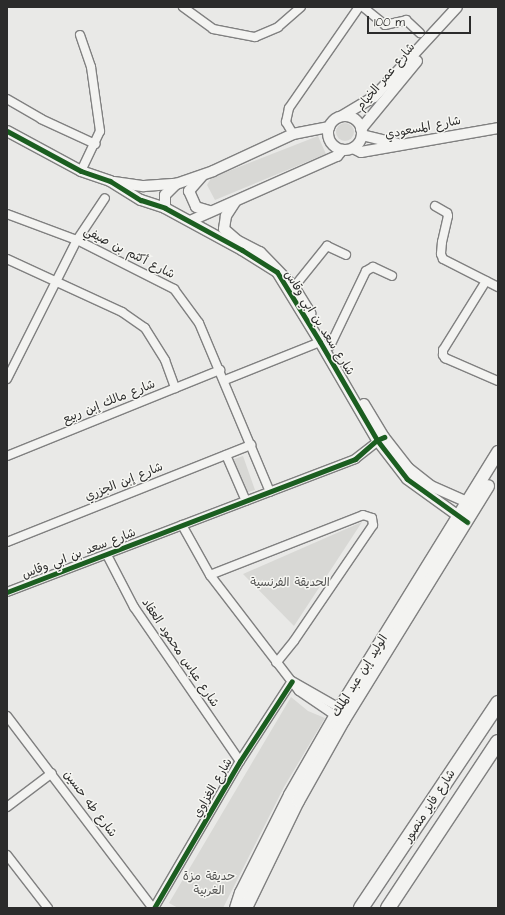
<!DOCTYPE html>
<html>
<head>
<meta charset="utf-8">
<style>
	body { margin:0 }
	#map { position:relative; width:505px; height:915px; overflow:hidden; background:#e9e9e7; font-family:"Architects Daughter","Playpen Sans Arabic",sans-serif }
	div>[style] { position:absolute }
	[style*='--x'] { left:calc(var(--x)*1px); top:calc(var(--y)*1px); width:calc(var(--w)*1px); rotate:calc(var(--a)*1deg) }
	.green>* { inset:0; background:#d8d8d5 }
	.round { border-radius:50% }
	.roads { filter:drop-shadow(1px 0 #808080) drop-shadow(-1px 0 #808080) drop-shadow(0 1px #808080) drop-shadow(0 -1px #808080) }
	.minor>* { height:8px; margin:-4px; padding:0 4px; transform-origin:4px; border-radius:4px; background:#f3f3f1 }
	.tertiary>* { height:10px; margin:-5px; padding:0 5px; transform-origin:5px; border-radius:5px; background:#f3f3f1 }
	.tertiary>.ring { margin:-5px; padding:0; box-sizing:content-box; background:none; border:10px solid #f3f3f1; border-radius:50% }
	.secondary>* { height:12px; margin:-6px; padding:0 6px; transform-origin:6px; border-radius:6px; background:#f3f3f1 }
	.trunk>* { height:14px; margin:-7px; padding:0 7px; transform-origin:7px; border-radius:7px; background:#f3f3f1 }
	.cycleway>* { height:5px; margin:-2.5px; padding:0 2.5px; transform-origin:2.5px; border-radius:2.5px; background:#1b5e20 }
	span { translate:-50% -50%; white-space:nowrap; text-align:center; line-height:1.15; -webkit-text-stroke:3px #f6f6f2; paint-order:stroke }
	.street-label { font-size:12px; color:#2b2b2b }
	.park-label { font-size:12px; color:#535352 }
	.frame { position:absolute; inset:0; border:8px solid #2b2b2b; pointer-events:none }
	.scale { position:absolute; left:367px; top:16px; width:104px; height:18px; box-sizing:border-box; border:2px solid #2b2b2b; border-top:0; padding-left:5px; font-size:12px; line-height:14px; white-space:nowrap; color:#2b2b2b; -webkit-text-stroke:3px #f6f6f2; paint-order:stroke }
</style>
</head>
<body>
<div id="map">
	<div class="green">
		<i class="round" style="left:336px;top:123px;width:18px;height:18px"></i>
		<i style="clip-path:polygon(318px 136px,326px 154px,215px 200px,207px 185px,211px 178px)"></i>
		<i style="clip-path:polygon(243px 456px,255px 490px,245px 493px,231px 460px)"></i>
		<i style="clip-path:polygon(362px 522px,294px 626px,243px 574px)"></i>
		<i style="clip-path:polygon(291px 697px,308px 711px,325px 718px,284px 787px,223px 908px,178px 908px,169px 903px)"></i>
	</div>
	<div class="roads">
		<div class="minor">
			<i style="--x:183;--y:7;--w:37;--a:36"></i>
			<i style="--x:213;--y:29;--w:43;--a:10.8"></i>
			<i style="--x:255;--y:37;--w:25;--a:-23"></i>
			<i style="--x:278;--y:27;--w:30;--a:-41"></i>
			<i style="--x:363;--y:7;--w:28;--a:39"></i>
			<i style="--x:385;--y:25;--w:22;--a:-13"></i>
			<i style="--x:406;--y:20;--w:19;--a:43"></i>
			<i style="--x:80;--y:35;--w:34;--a:71"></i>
			<i style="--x:91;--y:67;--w:65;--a:82"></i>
			<i style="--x:100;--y:131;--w:44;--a:115.4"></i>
			<i style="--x:7;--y:99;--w:39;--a:30"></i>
			<i style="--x:41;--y:119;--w:60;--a:24.8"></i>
			<i style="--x:293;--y:134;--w:14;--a:-120"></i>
			<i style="--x:286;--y:122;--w:14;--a:-78"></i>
			<i style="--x:289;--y:108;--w:123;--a:-55.3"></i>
			<i style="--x:435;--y:206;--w:14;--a:30"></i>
			<i style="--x:447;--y:213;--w:3;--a:72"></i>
			<i style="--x:448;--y:216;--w:27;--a:103"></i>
			<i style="--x:442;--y:242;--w:12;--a:95"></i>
			<i style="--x:441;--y:254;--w:5;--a:68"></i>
			<i style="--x:443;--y:259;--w:62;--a:27"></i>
			<i style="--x:7;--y:214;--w:75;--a:20.4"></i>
			<i style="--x:77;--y:240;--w:109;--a:26.8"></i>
			<i style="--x:174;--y:289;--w:42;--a:53.7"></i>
			<i style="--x:199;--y:323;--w:183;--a:67.2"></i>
			<i style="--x:7;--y:259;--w:127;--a:24.7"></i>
			<i style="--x:122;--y:312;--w:28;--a:35"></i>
			<i style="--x:145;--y:328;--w:38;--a:58"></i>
			<i style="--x:165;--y:360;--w:30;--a:70"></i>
			<i style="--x:486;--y:281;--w:81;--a:121.9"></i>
			<i style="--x:443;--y:350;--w:5;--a:90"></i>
			<i style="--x:443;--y:355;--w:4;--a:56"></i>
			<i style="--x:445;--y:358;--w:58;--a:23.5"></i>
			<i style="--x:294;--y:287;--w:53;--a:-51.2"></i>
			<i style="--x:327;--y:246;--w:21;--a:25"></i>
			<i style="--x:330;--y:346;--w:83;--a:-64.4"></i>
			<i style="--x:366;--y:271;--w:8;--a:-30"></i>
			<i style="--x:373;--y:267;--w:21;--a:25"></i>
			<i style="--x:7;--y:379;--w:156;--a:-63.3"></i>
			<i style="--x:77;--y:240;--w:50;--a:-56.3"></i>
			<i style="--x:225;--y:380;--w:102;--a:-21.8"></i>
			<i style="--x:226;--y:455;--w:50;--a:66.5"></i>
			<i style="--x:7;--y:456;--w:230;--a:-22"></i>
			<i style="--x:182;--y:525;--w:57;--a:60.8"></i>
			<i style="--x:210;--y:575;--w:146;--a:52.5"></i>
			<i style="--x:299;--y:691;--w:48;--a:34"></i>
			<i style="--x:7;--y:542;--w:263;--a:-21.7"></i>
			<i style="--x:107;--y:555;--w:59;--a:62.6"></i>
			<i style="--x:134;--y:607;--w:187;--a:55.5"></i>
			<i style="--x:210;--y:575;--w:164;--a:-21.4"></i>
			<i style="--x:363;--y:515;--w:9;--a:18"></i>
			<i style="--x:372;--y:518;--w:7;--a:82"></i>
			<i style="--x:373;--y:525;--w:140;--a:124.3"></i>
			<i style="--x:294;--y:641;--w:28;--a:129"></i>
			<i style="--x:7;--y:592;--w:373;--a:-20.9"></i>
			<i style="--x:355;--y:459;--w:34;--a:-38"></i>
			<i style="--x:292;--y:681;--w:59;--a:29.6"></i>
			<i style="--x:7;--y:716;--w:241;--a:52.8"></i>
			<i style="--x:7;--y:807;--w:56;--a:-37.1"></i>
			<i style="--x:7;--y:855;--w:67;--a:52.3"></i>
			<i style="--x:154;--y:908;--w:170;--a:-59.7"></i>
			<i style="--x:240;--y:761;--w:95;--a:-57"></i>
		</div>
		<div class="tertiary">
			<i style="--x:342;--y:116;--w:37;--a:-31"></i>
			<i style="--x:374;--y:97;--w:122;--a:-47.3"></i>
			<i class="ring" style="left:328px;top:116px;width:24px;height:24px"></i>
			<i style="--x:361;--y:129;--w:88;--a:-50.5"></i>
			<i style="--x:7;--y:131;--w:84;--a:28.4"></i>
			<i style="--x:81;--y:171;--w:31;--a:19"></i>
			<i style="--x:110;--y:181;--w:36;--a:32"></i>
			<i style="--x:141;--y:200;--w:25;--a:18"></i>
			<i style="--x:165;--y:208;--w:88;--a:28.6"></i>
			<i style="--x:242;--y:250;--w:41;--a:32.2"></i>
			<i style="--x:277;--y:272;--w:82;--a:58.4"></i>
			<i style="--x:320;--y:342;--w:113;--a:59.8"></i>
			<i style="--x:377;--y:440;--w:49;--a:52.4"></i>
			<i style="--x:407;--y:479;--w:70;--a:35.7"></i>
			<i style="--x:362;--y:135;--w:36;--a:14"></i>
			<i style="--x:353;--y:148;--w:9;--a:27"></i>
			<i style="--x:361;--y:152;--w:139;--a:-9.9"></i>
			<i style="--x:202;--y:176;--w:20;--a:131"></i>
			<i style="--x:189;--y:191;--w:17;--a:66"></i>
			<i style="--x:196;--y:207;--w:14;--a:17"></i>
			<i style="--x:114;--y:182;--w:30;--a:8"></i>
			<i style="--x:144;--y:186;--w:32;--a:-4"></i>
			<i style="--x:176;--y:184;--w:39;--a:-19"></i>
			<i style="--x:213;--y:171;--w:88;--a:-24.8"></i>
			<i style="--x:293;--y:134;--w:37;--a:-11"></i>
			<i style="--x:235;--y:202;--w:17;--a:123"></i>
			<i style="--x:226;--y:216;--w:13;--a:99"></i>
			<i style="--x:224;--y:229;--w:18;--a:41"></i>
			<i style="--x:238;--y:241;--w:25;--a:27"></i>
			<i style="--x:260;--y:252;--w:49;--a:45.8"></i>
			<i style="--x:294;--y:287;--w:31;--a:58"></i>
			<i style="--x:165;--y:208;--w:13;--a:-90"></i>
			<i style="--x:165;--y:195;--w:16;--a:-45"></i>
			<i style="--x:190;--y:221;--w:161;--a:-23.9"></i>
			<i style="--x:337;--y:156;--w:8;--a:-50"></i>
			<i style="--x:364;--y:404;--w:39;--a:59"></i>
			<i style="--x:384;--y:437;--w:39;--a:52"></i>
			<i style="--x:408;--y:468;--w:29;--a:38"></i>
			<i style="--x:431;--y:486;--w:47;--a:23.8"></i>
		</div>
		<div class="secondary">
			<i style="--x:236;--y:908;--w:16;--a:-72"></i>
			<i style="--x:241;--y:893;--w:110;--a:-63.4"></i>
			<i style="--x:290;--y:795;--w:100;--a:-60.1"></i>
			<i style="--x:340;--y:708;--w:301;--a:-58.3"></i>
			<i style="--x:246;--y:908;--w:119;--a:-64.1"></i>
			<i style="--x:298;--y:801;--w:92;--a:-60.6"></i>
			<i style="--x:343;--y:721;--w:276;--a:-58.3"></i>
		</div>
		<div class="trunk">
			<i style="--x:361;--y:908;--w:247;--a:-56.2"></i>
			<i style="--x:388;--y:908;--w:199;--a:-56.5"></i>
		</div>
	</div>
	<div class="cycleway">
		<i style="--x:7;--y:131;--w:84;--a:28.4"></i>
		<i style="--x:81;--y:171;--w:31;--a:19"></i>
		<i style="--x:110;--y:181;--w:36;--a:32"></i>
		<i style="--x:141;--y:200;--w:25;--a:18"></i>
		<i style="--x:165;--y:208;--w:88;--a:28.6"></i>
		<i style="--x:242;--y:250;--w:41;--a:32.2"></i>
		<i style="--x:277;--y:272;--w:82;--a:58.4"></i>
		<i style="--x:320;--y:342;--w:113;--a:59.8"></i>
		<i style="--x:377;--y:440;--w:49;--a:52.4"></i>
		<i style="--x:407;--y:479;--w:74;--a:35.6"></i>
		<i style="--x:7;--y:592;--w:373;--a:-20.9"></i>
		<i style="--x:355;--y:459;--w:29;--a:-41"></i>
		<i style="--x:377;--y:440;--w:8;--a:-23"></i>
		<i style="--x:154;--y:908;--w:170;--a:-59.7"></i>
		<i style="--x:240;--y:761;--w:95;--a:-57"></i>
	</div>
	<div class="street-label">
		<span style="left:386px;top:77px;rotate:-50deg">شارع عمر الخيام</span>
		<span style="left:423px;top:128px;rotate:-11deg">شارع المسعودي</span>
		<span style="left:129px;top:253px;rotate:27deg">شارع أكثم بن صيفي</span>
		<span style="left:319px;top:323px;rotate:58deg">شارع سعد بن ابي وقاس</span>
		<span style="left:109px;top:402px;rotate:-22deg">شارع مالك إبن ربيع</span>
		<span style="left:124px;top:482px;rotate:-22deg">شارع إبن الجزري</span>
		<span style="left:79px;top:554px;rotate:-21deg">شارع سعد بن ابي وقاس</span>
		<span style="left:180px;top:653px;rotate:56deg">شارع عباس محمود العقاد</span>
		<span style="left:360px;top:676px;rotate:-58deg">الوليد إبن عبد الملك</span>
		<span style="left:213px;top:788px;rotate:-60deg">شارع الغزاوي</span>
		<span style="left:90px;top:804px;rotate:53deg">شارع طه حسين</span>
		<span style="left:430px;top:806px;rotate:-57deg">شارع فايز منصور</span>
	</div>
	<div class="park-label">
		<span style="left:290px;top:583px">الحديقة الفرنسية</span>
		<span style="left:209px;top:884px">حديقة مزة<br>الغربية</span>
	</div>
	<div class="frame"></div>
	<div class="scale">100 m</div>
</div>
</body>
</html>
